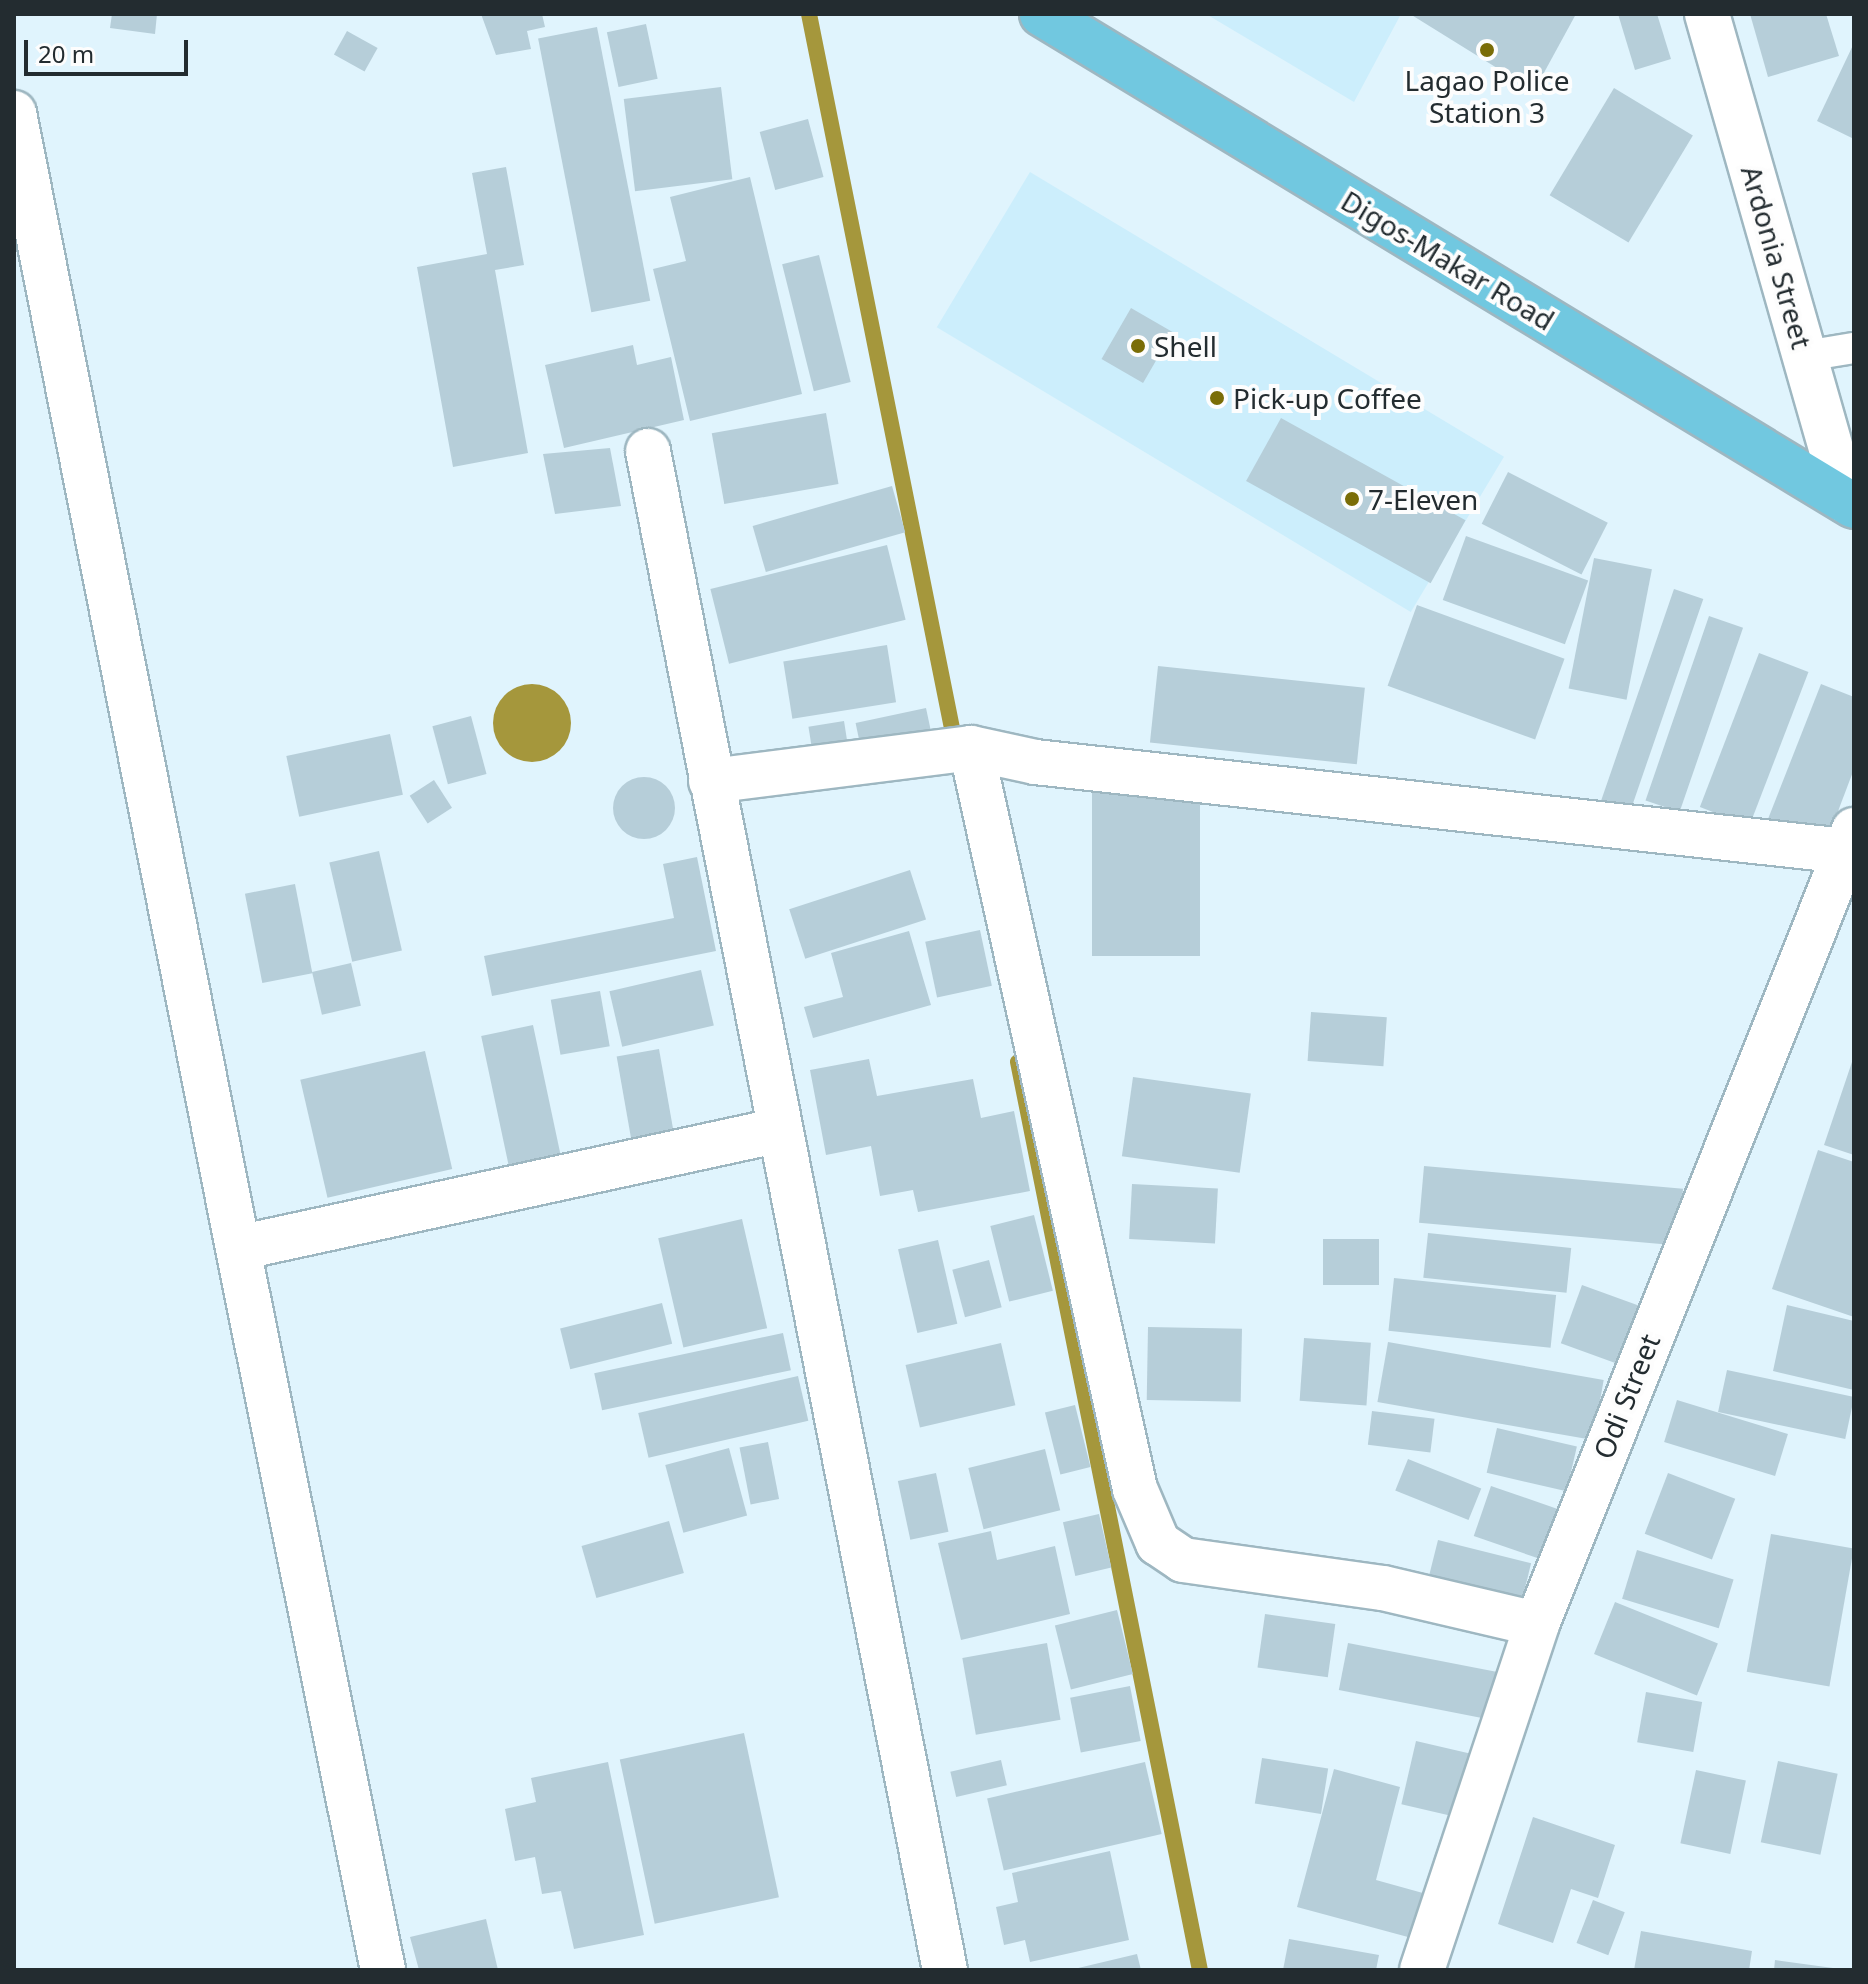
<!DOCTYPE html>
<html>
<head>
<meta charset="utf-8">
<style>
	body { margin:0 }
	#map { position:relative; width:1868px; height:1984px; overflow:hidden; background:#e0f4fd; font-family:"Noto Sans",sans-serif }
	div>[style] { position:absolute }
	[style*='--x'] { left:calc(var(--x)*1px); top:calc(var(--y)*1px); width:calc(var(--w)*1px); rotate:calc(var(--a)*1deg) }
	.built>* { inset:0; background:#cceefc; transform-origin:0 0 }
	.water>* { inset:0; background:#a5973c }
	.round { border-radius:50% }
	.stream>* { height:16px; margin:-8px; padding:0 8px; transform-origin:8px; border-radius:8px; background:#a5973c }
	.building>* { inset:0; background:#b6ced9; transform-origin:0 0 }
	.roads { filter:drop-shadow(2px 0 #9eb7c1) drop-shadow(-2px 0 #9eb7c1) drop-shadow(0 2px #9eb7c1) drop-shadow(0 -2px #9eb7c1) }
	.service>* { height:30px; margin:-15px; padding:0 15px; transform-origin:15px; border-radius:15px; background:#fff }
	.minor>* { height:44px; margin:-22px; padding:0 22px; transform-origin:22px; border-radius:22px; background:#fff }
	.primary>* { height:44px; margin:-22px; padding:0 22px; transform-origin:22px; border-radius:22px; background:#71c8e0 }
	.dots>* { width:22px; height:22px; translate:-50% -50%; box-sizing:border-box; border:4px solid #fdfdfd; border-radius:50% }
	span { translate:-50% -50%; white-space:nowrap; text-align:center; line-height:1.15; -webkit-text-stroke:8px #fdfdfd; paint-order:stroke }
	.poi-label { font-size:28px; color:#232c30 }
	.left { translate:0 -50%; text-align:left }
	.street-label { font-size:28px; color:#232c30 }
	.frame { position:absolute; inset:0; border:16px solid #232c30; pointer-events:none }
	.scale { position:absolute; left:24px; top:40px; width:164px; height:36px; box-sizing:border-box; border:4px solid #232c30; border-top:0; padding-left:10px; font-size:24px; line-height:28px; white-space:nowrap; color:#232c30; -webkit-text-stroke:6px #fdfdfd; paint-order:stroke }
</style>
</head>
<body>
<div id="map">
	<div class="built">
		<i style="clip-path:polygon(1206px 14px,1401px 14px,1354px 102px)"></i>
		<i style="left:1030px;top:172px;width:553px;height:181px;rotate:31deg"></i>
	</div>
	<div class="water">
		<i class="round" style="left:493px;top:684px;width:78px;height:78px"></i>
	</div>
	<div class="stream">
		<i style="--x:809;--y:14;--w:749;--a:78.68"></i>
		<i style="--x:1018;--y:1062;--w:926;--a:78.67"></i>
	</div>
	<div class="building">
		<i style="clip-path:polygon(112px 14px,157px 14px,155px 34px,110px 28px)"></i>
		<i style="clip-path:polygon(481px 14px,542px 14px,545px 27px,527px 31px,531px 49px,496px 55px)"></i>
		<i style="clip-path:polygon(1410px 14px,1576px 14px,1534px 91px)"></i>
		<i style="clip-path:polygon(1618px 14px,1657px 14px,1671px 59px,1635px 70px)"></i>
		<i style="clip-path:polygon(1750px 14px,1826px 14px,1839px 56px,1768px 77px)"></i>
		<i style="left:646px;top:24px;width:56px;height:40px;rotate:78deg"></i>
		<i style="left:597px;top:27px;width:279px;height:60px;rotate:79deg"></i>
		<i style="left:347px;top:31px;width:35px;height:27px;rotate:29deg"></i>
		<i style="clip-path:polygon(1854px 43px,1854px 139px,1817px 121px)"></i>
		<i style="left:721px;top:87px;width:93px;height:98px;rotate:83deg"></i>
		<i style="left:1614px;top:88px;width:92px;height:125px;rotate:31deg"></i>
		<i style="left:808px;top:119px;width:60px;height:50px;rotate:75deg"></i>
		<i style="clip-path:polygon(506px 167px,524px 265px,495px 270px,528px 453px,453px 467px,417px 267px,487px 254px,472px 173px)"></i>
		<i style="clip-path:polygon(750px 177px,802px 394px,690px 421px,653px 269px,686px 261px,670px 197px)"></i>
		<i style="left:819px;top:255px;width:131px;height:38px;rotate:76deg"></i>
		<i style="left:1131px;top:308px;width:48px;height:59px;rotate:30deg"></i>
		<i style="clip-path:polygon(633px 345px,637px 365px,671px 357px,684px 420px,564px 448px,545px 365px)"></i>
		<i style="left:826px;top:413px;width:72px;height:116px;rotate:80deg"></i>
		<i style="left:1281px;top:418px;width:211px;height:72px;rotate:29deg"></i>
		<i style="clip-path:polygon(610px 448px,621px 506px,555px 514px,543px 454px)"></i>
		<i style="left:1508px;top:472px;width:112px;height:58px;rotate:27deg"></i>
		<i style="left:892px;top:486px;width:48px;height:145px;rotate:74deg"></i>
		<i style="left:1466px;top:536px;width:130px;height:68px;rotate:20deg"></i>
		<i style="left:887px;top:545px;width:77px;height:182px;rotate:76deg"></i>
		<i style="left:1594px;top:558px;width:59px;height:133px;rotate:11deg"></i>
		<i style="left:1674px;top:589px;width:31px;height:224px;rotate:19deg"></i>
		<i style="left:1417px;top:605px;width:157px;height:86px;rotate:20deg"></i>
		<i style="left:1709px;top:616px;width:36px;height:195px;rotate:19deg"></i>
		<i style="left:887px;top:645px;width:58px;height:105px;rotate:81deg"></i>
		<i style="left:1759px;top:653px;width:53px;height:165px;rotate:21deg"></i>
		<i style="left:1158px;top:666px;width:208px;height:77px;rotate:6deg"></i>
		<i style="clip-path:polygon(1821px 684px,1854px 697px,1854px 769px,1826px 843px,1768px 819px)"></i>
		<i style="left:926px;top:708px;width:24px;height:72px;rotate:78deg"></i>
		<i style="left:471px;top:716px;width:60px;height:40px;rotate:75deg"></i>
		<i style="left:844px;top:721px;width:26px;height:36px;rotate:81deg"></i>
		<i style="left:390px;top:734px;width:62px;height:106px;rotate:78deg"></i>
		<i class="round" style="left:613px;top:777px;width:62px;height:62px"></i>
		<i style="left:434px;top:780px;width:33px;height:29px;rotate:57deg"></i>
		<i style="left:1092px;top:788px;width:108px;height:168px"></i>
		<i style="left:379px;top:851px;width:102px;height:51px;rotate:77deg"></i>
		<i style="clip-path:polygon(697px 857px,716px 951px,492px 996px,484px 956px,674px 918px,663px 864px)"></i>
		<i style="left:910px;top:870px;width:52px;height:127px;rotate:72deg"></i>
		<i style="left:295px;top:884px;width:91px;height:51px;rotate:79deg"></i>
		<i style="left:980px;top:930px;width:57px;height:56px;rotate:78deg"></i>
		<i style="clip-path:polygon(909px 931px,931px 1005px,813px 1038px,804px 1007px,843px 997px,831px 953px)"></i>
		<i style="left:351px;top:963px;width:44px;height:40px;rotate:77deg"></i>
		<i style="left:701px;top:970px;width:57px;height:94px;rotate:77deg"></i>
		<i style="left:600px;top:991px;width:56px;height:50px;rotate:80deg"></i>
		<i style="left:1311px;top:1012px;width:76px;height:49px;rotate:4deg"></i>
		<i style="left:533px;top:1025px;width:143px;height:53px;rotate:78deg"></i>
		<i style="left:659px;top:1049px;width:87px;height:43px;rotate:80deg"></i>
		<i style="left:425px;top:1051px;width:121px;height:128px;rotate:77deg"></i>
		<i style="clip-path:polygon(1854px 1056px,1854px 1155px,1824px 1145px)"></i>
		<i style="clip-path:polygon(869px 1059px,877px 1096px,973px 1079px,981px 1118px,1014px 1111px,1030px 1191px,918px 1212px,913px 1190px,880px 1196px,871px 1146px,826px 1155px,810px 1070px)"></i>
		<i style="left:1133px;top:1077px;width:119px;height:80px;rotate:8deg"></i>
		<i style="clip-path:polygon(1818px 1150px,1854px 1162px,1854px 1317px,1772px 1289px)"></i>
		<i style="left:1424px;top:1166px;width:260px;height:57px;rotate:5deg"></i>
		<i style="left:1132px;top:1184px;width:86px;height:55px;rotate:3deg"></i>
		<i style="left:1034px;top:1215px;width:78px;height:45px;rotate:76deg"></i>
		<i style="left:742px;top:1219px;width:112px;height:86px;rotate:77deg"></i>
		<i style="left:1428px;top:1233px;width:144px;height:45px;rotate:6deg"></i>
		<i style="left:1379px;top:1239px;width:46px;height:56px;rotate:90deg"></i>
		<i style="left:938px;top:1240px;width:86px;height:41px;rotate:77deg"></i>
		<i style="left:989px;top:1260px;width:49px;height:38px;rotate:75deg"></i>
		<i style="left:1394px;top:1278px;width:163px;height:53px;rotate:6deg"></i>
		<i style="left:1582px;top:1285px;width:66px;height:62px;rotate:20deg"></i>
		<i style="left:662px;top:1303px;width:42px;height:105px;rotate:76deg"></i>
		<i style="clip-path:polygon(1787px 1305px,1854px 1321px,1854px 1390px,1773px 1371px)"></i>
		<i style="left:1148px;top:1327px;width:94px;height:73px;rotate:1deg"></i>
		<i style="left:783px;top:1333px;width:38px;height:193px;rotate:78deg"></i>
		<i style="left:1304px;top:1338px;width:67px;height:63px;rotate:4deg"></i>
		<i style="left:1388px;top:1342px;width:219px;height:61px;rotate:10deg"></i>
		<i style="left:1001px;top:1343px;width:64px;height:98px;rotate:77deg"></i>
		<i style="left:1727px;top:1370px;width:130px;height:43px;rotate:12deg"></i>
		<i style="left:798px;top:1376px;width:46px;height:164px;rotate:77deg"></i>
		<i style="left:1677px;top:1400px;width:116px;height:44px;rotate:17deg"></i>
		<i style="left:1075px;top:1405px;width:64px;height:31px;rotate:76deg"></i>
		<i style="left:1372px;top:1411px;width:63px;height:34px;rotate:7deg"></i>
		<i style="left:1497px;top:1428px;width:82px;height:46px;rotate:13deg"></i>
		<i style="left:768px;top:1442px;width:58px;height:29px;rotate:79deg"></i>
		<i style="left:729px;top:1448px;width:70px;height:66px;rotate:75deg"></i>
		<i style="left:1045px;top:1449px;width:63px;height:79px;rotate:76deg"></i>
		<i style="left:1408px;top:1459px;width:79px;height:34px;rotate:22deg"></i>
		<i style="left:936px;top:1473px;width:60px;height:39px;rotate:78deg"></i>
		<i style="left:1668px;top:1473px;width:72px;height:65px;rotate:21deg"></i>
		<i style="left:1491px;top:1486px;width:72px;height:53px;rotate:19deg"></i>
		<i style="left:1099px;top:1514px;width:55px;height:37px;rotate:77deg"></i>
		<i style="left:669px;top:1521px;width:54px;height:91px;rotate:74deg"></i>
		<i style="clip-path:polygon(991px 1531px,997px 1560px,1055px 1546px,1070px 1614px,961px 1640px,938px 1543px)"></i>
		<i style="left:1771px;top:1534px;width:84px;height:140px;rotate:10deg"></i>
		<i style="left:1438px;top:1540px;width:96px;height:47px;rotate:14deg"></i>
		<i style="left:1637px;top:1550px;width:101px;height:51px;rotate:17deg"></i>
		<i style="left:1615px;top:1602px;width:111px;height:56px;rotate:22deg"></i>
		<i style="left:1117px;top:1610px;width:66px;height:64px;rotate:76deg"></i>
		<i style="left:1265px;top:1614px;width:71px;height:54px;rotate:8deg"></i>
		<i style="left:1047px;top:1643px;width:78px;height:86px;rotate:80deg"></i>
		<i style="left:1348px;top:1643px;width:164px;height:48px;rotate:11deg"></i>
		<i style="left:1130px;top:1686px;width:56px;height:61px;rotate:79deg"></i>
		<i style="left:1646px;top:1692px;width:57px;height:51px;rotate:10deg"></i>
		<i style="left:744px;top:1733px;width:168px;height:127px;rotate:78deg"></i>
		<i style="left:1416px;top:1741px;width:64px;height:65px;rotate:13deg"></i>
		<i style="left:1262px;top:1758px;width:67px;height:46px;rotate:9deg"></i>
		<i style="left:1001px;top:1760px;width:26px;height:52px;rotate:77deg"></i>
		<i style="left:1778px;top:1761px;width:61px;height:83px;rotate:12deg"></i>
		<i style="clip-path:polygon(608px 1762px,644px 1935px,574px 1949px,561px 1891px,542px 1894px,535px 1857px,515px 1861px,505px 1809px,536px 1802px,531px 1778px)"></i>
		<i style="left:1145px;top:1762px;width:74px;height:162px;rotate:77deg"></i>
		<i style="clip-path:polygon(1334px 1769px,1400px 1787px,1376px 1880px,1430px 1895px,1419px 1940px,1297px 1907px)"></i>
		<i style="left:1696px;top:1770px;width:51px;height:75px;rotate:12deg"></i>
		<i style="clip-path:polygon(1533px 1817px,1615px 1845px,1598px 1898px,1571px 1889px,1553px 1943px,1498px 1924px)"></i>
		<i style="clip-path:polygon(1110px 1851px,1129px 1940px,1030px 1962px,1025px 1940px,1004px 1945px,996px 1907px,1018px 1902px,1012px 1873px)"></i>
		<i style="left:1593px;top:1900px;width:34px;height:46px;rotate:21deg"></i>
		<i style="clip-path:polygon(486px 1919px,498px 1970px,419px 1970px,410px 1937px)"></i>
		<i style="clip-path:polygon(1641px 1931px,1752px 1951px,1749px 1970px,1634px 1970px)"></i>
		<i style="clip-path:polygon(1289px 1939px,1379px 1955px,1376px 1970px,1283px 1970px)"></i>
		<i style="clip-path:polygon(1137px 1954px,1141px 1970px,1074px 1970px,1074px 1969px)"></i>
		<i style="clip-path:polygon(1775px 1960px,1833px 1968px,1832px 1970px,1774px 1970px)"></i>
	</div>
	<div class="roads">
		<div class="service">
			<i style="--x:1805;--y:356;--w:50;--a:-9.3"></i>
		</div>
		<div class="minor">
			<i style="--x:1707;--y:14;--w:506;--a:74.07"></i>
			<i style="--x:14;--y:113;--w:1157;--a:78.84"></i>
			<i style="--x:648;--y:451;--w:1548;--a:78.94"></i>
			<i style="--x:971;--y:748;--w:759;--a:77.52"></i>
			<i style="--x:1135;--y:1489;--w:59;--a:66.9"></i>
			<i style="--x:1158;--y:1543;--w:30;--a:34"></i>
			<i style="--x:1183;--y:1560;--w:202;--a:8"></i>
			<i style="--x:1383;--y:1588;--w:158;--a:13.2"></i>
			<i style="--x:711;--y:781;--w:262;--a:-7.2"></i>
			<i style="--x:971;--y:748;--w:66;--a:12.3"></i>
			<i style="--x:1035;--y:762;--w:815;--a:6.27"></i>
			<i style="--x:383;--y:1970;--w:736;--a:-101.36"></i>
			<i style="--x:238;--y:1248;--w:555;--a:-12.28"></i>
			<i style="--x:1422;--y:1970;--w:365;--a:-71.6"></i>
			<i style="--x:1537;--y:1624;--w:855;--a:-68.24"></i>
		</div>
		<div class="primary">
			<i style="--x:1042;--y:14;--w:949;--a:31.21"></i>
		</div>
	</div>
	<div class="dots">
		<i style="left:1487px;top:50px;background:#7a6d07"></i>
		<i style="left:1138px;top:346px;background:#7a6d07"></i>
		<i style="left:1217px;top:398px;background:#7a6d07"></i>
		<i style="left:1352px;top:499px;background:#7a6d07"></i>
	</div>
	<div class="poi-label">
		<span style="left:1487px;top:96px">Lagao Police<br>Station 3</span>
		<span class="left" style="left:1154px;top:346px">Shell</span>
		<span class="left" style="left:1233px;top:398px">Pick-up Coffee</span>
		<span class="left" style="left:1368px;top:499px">7-Eleven</span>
	</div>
	<div class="street-label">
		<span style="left:1777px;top:257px;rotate:74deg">Ardonia Street</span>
		<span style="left:1448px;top:260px;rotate:31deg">Digos-Makar Road</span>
		<span style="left:1626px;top:1396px;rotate:-68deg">Odi Street</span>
	</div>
	<div class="frame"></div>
	<div class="scale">20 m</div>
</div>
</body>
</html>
